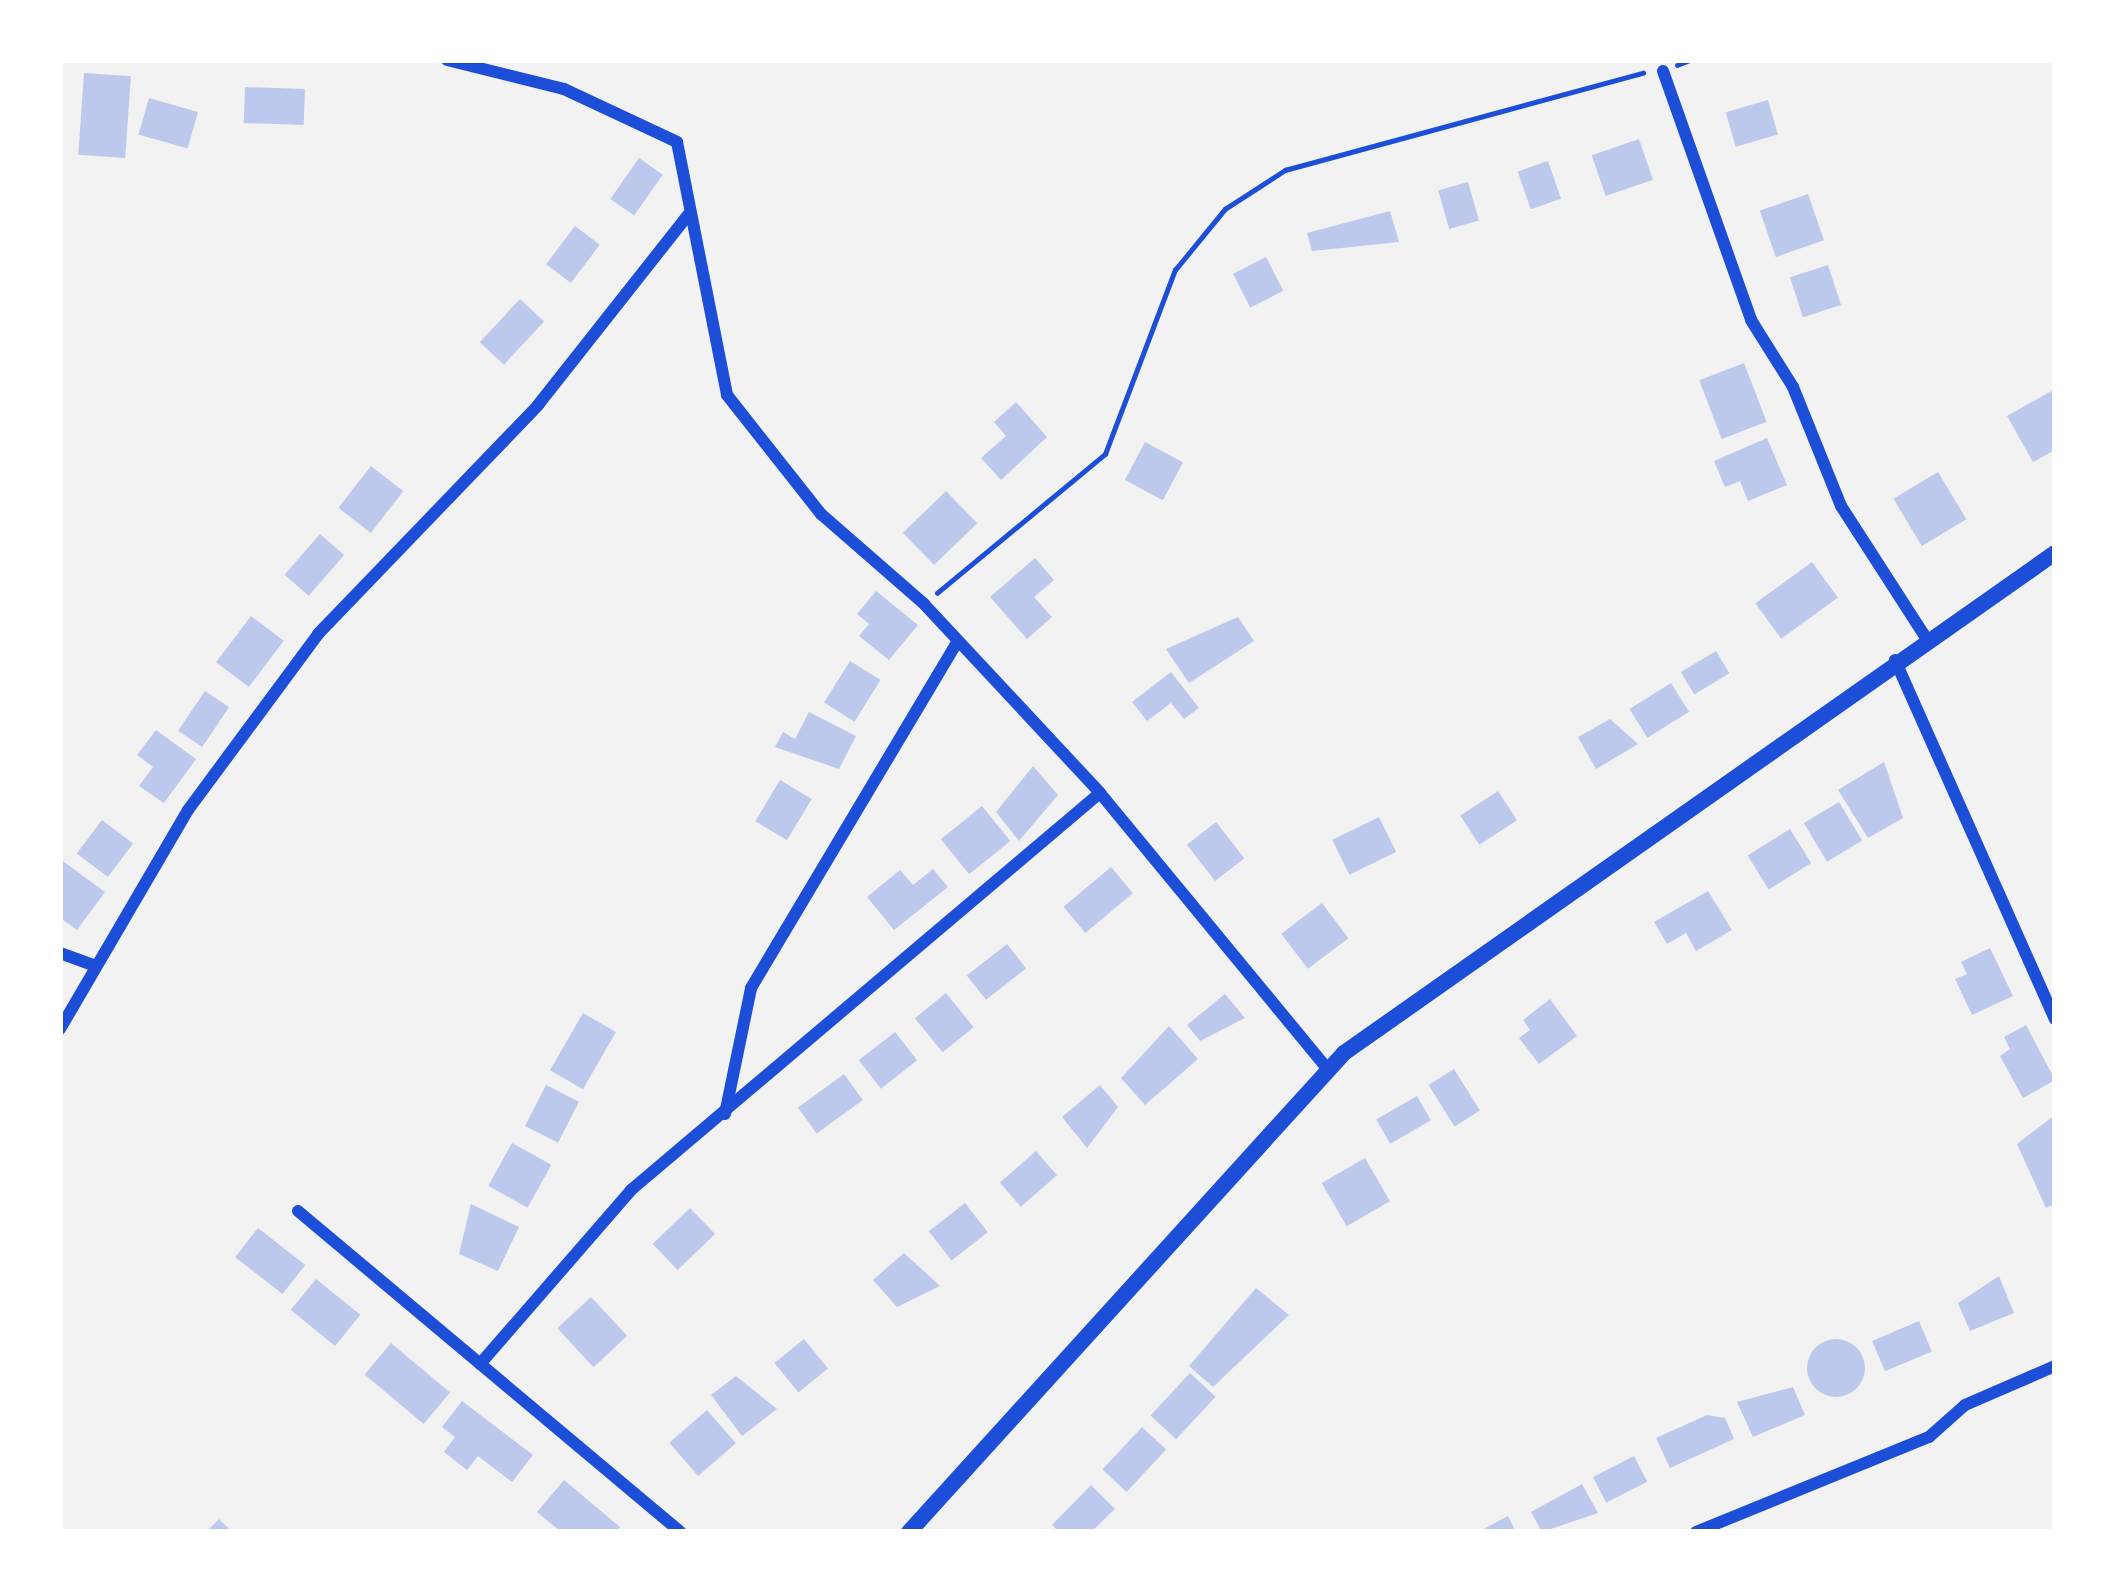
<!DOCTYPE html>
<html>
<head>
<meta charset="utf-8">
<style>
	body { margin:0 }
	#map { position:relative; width:2115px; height:1592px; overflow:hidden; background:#f2f2f2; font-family:"PT Sans",sans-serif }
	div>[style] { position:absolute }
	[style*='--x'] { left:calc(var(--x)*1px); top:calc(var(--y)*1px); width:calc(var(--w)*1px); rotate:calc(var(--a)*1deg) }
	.building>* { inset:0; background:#bdc9ec; transform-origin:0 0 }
	.round { border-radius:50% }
	.path>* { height:4.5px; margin:-2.25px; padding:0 2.25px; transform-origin:2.25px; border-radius:2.25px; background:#1d4ed8 }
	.minor>* { height:12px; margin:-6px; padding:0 6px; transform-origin:6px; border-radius:6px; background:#1d4ed8 }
	.secondary>* { height:16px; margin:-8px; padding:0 8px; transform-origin:8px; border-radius:8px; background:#1d4ed8 }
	span { translate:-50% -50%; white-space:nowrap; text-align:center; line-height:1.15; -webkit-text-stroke:12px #fff; paint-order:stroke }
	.frame { position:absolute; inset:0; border:63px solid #fff; pointer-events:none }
</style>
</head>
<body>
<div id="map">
	<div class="building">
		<i style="left:84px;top:73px;width:47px;height:82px;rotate:4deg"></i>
		<i style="left:245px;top:87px;width:60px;height:36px;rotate:2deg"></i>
		<i style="left:149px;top:98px;width:51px;height:38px;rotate:16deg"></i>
		<i style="left:1768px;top:100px;width:36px;height:44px;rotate:74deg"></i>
		<i style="left:1639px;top:139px;width:43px;height:50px;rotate:71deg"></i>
		<i style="left:639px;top:158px;width:29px;height:50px;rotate:35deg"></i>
		<i style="left:1548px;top:161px;width:40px;height:32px;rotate:71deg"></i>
		<i style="left:1468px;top:182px;width:40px;height:31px;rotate:74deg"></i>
		<i style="left:1808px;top:194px;width:49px;height:51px;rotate:71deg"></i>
		<i style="clip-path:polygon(1390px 211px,1399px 242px,1312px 251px,1307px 233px)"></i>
		<i style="left:575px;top:226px;width:31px;height:48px;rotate:37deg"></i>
		<i style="left:1266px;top:257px;width:38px;height:37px;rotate:63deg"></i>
		<i style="left:1828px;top:265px;width:42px;height:40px;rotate:72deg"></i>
		<i style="left:520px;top:299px;width:33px;height:59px;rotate:43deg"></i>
		<i style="left:1744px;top:363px;width:63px;height:48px;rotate:69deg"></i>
		<i style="clip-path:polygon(2055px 389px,2055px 450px,2033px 462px,2007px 416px)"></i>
		<i style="clip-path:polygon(1016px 402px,1047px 437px,1001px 480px,981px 458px,1006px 436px,994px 422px)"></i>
		<i style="clip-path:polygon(1767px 438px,1787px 485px,1748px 501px,1740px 481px,1725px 487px,1714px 461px)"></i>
		<i style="left:1145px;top:442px;width:43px;height:43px;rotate:28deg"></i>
		<i style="left:371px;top:466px;width:41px;height:53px;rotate:38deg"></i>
		<i style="left:1938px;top:472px;width:55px;height:52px;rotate:59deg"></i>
		<i style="left:946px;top:491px;width:45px;height:60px;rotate:46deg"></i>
		<i style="left:320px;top:534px;width:32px;height:54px;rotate:41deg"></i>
		<i style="clip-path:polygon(1035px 558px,1054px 580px,1034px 597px,1052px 617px,1027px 639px,990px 597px)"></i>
		<i style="left:1812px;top:562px;width:44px;height:70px;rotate:54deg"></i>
		<i style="clip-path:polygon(876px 591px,918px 625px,889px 660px,859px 636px,869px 624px,857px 614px)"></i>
		<i style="left:251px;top:616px;width:41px;height:58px;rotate:37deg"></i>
		<i style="clip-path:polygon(1238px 617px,1254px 641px,1189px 683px,1166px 649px)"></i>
		<i style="left:1716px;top:651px;width:26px;height:41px;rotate:59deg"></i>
		<i style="left:850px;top:661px;width:36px;height:49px;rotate:32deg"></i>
		<i style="clip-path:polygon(1171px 672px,1199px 708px,1184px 719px,1171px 703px,1147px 721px,1132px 702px)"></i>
		<i style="left:1671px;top:683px;width:34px;height:49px;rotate:58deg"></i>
		<i style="left:205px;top:691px;width:29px;height:48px;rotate:34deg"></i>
		<i style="clip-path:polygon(809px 712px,856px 736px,839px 769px,775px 747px,783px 732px,795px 739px)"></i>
		<i style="clip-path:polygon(1610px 719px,1638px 744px,1596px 769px,1578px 737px)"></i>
		<i style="clip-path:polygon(156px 730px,196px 759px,164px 803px,139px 786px,153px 767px,137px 755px)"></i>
		<i style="clip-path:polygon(1884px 762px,1903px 818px,1868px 838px,1838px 790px)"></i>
		<i style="clip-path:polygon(1033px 766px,1058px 795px,1019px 841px,996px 812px)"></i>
		<i style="left:780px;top:780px;width:37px;height:48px;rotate:31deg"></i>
		<i style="left:1498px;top:791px;width:35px;height:45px;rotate:57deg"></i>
		<i style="left:1839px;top:802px;width:45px;height:41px;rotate:59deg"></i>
		<i style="left:982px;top:806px;width:45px;height:53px;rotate:51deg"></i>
		<i style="left:1379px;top:817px;width:39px;height:52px;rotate:64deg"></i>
		<i style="left:102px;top:820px;width:39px;height:42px;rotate:37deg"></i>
		<i style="left:1216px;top:822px;width:46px;height:37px;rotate:52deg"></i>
		<i style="left:1790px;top:829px;width:40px;height:50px;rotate:58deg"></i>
		<i style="clip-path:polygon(60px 859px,105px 892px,77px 930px,60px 918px)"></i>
		<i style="left:1111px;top:867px;width:34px;height:62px;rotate:50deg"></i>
		<i style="clip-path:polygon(933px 869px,948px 887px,894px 930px,867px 897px,900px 870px,913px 885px)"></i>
		<i style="clip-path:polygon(1708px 891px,1732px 930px,1696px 951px,1686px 933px,1667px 944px,1654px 922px)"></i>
		<i style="left:1322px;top:903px;width:44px;height:51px;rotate:53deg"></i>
		<i style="left:1007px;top:944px;width:31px;height:51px;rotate:52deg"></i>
		<i style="clip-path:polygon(1990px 948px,2013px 996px,1972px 1015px,1955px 979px,1967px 974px,1961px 962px)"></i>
		<i style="left:946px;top:993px;width:44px;height:40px;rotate:51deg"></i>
		<i style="clip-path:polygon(1225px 994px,1245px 1018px,1200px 1041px,1187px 1025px)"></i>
		<i style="clip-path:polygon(1550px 999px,1577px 1036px,1539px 1064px,1519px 1038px,1530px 1030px,1523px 1020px)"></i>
		<i style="left:583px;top:1013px;width:38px;height:66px;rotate:30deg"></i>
		<i style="clip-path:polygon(2026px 1025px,2055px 1080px,2023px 1098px,2000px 1056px,2010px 1049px,2004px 1037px)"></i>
		<i style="clip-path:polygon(1169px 1026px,1198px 1059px,1145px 1105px,1121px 1078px)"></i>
		<i style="left:895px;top:1032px;width:36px;height:46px;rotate:52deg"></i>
		<i style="left:1454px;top:1069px;width:49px;height:30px;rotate:58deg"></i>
		<i style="left:844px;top:1074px;width:32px;height:57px;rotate:54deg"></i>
		<i style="left:546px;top:1085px;width:37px;height:46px;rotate:27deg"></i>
		<i style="clip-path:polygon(1100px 1085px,1118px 1107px,1087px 1148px,1062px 1117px)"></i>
		<i style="left:1417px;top:1096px;width:28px;height:47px;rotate:60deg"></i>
		<i style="clip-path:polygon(2055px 1115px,2055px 1204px,2046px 1208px,2017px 1144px)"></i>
		<i style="left:512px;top:1143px;width:45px;height:49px;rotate:29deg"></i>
		<i style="left:1036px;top:1151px;width:32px;height:48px;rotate:49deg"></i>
		<i style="left:1365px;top:1158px;width:50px;height:50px;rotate:60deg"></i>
		<i style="left:965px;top:1203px;width:37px;height:46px;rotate:52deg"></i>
		<i style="clip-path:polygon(471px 1204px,519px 1227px,498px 1271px,459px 1254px)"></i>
		<i style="left:690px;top:1208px;width:36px;height:52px;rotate:46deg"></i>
		<i style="left:258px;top:1228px;width:60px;height:37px;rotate:38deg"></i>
		<i style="clip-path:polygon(904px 1253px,940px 1286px,897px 1307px,873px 1280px)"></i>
		<i style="clip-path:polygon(1999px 1276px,2014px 1313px,1970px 1331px,1958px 1303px)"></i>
		<i style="left:316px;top:1279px;width:57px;height:40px;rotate:39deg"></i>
		<i style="clip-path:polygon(1256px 1288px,1289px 1315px,1213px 1387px,1189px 1366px)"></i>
		<i style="left:591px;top:1297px;width:53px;height:46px;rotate:47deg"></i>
		<i style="left:1919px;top:1321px;width:33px;height:51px;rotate:67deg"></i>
		<i class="round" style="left:1807px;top:1339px;width:58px;height:58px"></i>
		<i style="left:804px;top:1339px;width:38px;height:38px;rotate:51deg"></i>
		<i style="left:391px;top:1343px;width:77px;height:41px;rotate:40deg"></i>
		<i style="left:1190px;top:1373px;width:35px;height:58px;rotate:43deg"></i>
		<i style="clip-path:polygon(736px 1376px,777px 1409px,742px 1436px,711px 1395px)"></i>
		<i style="clip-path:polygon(1793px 1387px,1805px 1415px,1753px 1437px,1737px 1402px)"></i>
		<i style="clip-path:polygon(462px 1401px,533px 1455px,512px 1482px,478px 1456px,467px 1470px,444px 1452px,455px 1437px,442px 1427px)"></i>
		<i style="left:707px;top:1410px;width:44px;height:50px;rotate:49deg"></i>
		<i style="clip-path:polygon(1707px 1415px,1725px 1418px,1734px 1439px,1670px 1468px,1656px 1438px)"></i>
		<i style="left:1142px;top:1427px;width:33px;height:58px;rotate:43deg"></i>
		<i style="left:1634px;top:1456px;width:29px;height:46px;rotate:63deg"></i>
		<i style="clip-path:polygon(564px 1480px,620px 1527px,616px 1532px,561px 1532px,537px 1512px)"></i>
		<i style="clip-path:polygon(1582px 1484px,1598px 1513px,1542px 1532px,1531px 1512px)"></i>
		<i style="clip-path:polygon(1091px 1485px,1115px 1509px,1091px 1532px,1059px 1532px,1052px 1525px)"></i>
		<i style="clip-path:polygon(1508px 1516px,1516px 1532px,1478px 1532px)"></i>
		<i style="clip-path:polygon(219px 1519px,232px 1532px,206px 1532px)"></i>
	</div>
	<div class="path">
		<i style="--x:1677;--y:65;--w:14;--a:-21"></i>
		<i style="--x:937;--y:593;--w:218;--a:-39.6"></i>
		<i style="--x:1105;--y:454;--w:197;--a:-69.2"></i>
		<i style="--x:1175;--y:270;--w:79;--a:-50.7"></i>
		<i style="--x:1225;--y:209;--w:72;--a:-33"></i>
		<i style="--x:1285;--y:170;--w:371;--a:-15.2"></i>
	</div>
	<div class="minor">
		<i style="--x:447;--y:60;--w:121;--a:13.9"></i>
		<i style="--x:564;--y:89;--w:125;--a:25.1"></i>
		<i style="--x:677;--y:142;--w:258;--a:78.8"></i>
		<i style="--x:727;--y:395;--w:152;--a:51.7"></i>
		<i style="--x:821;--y:514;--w:137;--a:41.1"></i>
		<i style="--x:924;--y:604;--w:258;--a:47"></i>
		<i style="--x:1100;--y:793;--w:360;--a:50.5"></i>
		<i style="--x:1663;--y:71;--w:264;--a:70.5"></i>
		<i style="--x:1751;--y:320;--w:79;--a:57.9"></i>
		<i style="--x:1793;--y:387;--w:128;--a:68"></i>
		<i style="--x:1841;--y:506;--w:157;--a:57.2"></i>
		<i style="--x:1895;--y:660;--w:393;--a:66"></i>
		<i style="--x:60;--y:953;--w:38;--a:20"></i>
		<i style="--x:60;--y:1029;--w:254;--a:-59.7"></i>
		<i style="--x:188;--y:810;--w:219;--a:-53.5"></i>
		<i style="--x:318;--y:634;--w:318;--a:-46.1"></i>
		<i style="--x:538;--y:405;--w:242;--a:-51.7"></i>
		<i style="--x:725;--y:1114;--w:129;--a:-78.3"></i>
		<i style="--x:751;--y:988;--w:404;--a:-59.2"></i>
		<i style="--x:298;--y:1211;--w:499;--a:40"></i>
		<i style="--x:480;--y:1364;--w:230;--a:-49"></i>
		<i style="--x:631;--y:1190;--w:614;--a:-40.25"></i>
		<i style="--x:1696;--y:1532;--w:252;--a:-22.2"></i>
		<i style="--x:1929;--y:1437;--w:48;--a:-41.6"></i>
		<i style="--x:1965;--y:1405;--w:98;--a:-23.4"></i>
	</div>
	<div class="secondary">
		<i style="--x:909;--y:1532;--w:647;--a:-47.76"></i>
		<i style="--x:1344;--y:1053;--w:869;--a:-35.12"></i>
	</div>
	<div class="frame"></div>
</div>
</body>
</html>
